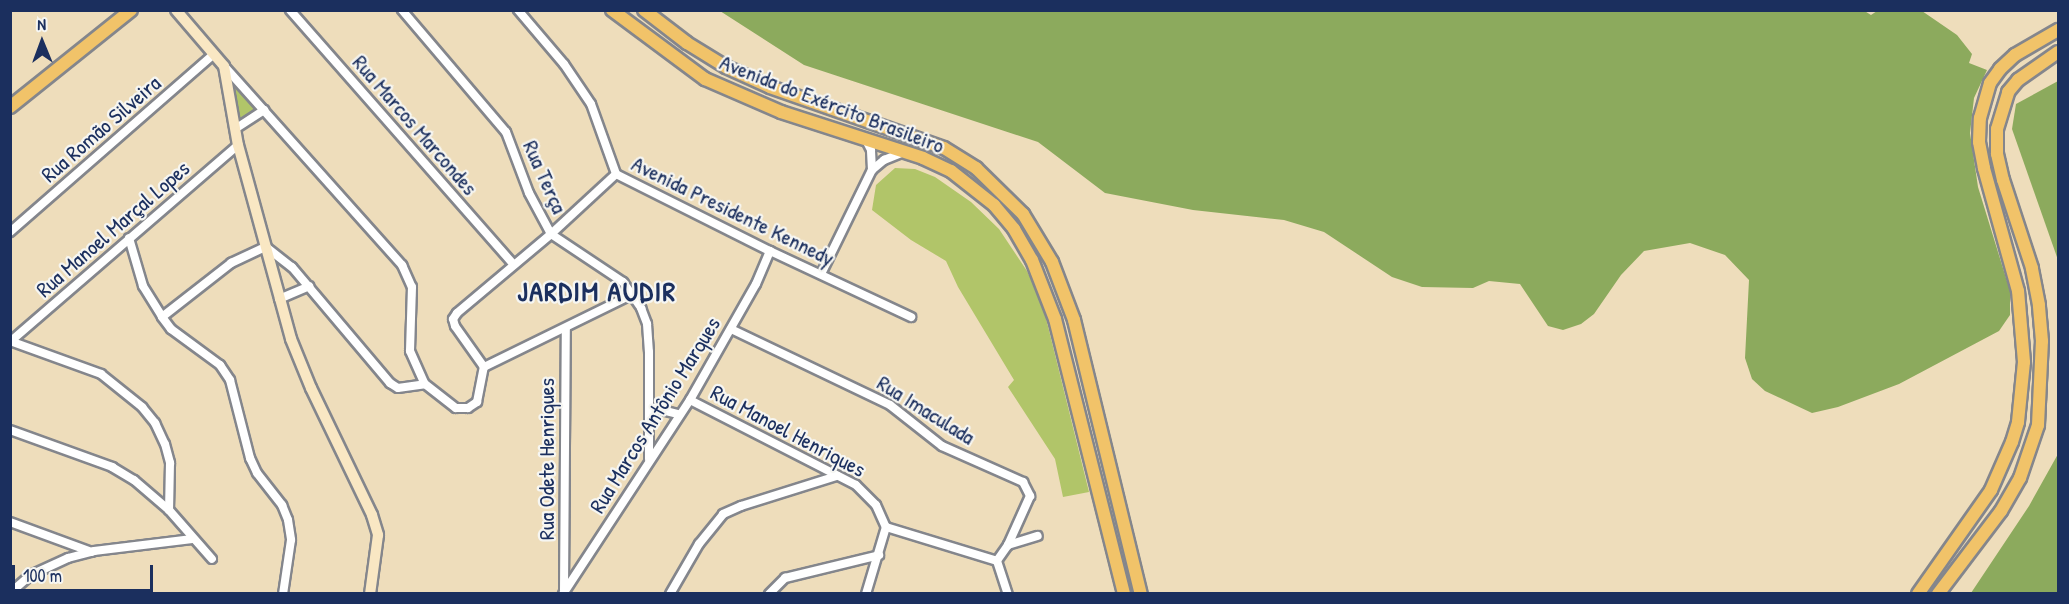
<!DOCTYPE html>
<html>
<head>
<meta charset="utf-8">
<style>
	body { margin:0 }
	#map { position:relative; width:2069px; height:604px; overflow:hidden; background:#edb; font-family:"Patrick Hand",sans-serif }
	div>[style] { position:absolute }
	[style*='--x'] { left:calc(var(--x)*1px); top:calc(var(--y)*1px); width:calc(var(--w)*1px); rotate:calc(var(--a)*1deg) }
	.green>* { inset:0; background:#b1c569 }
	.forest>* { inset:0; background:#8caa5d }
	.roads { filter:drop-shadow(2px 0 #84868c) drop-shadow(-2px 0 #84868c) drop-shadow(0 2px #84868c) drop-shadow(0 -2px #84868c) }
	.minor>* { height:8px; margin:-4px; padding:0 4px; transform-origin:4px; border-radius:4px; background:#fff }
	.secondary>* { height:10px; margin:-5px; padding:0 5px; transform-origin:5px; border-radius:5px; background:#f9e7c3 }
	.primary>* { height:12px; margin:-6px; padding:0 6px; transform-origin:6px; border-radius:6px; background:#f1c369 }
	span { translate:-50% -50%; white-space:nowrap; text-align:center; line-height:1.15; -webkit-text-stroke:4.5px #f6f6f2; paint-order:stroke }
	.street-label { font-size:22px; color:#1b2f5e }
	.district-label { font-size:28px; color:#1b2f5e; font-weight:700; letter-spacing:1.5px }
	.frame { position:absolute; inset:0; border:12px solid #1b2f5e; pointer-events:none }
	.north { position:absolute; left:12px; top:12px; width:60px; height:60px; -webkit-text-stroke:4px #f6f6f2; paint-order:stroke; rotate:359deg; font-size:16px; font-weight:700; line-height:24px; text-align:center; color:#1b2f5e }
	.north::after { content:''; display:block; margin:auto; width:21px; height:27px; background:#1b2f5e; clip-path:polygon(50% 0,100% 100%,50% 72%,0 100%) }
	.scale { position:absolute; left:12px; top:565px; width:141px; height:27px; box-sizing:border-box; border:3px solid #1b2f5e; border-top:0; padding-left:8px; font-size:18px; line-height:21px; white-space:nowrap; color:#1b2f5e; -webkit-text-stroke:4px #f6f6f2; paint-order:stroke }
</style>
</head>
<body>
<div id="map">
	<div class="green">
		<i style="clip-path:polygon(231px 81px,255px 108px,255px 113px,245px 120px,239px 118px)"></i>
		<i style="clip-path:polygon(895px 168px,915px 169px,935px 177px,971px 202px,999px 229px,1027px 271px,1042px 302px,1089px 492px,1063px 497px,1055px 459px,1008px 387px,1014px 380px,958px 287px,946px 261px,911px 240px,872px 210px,876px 185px)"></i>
	</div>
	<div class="forest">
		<i style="clip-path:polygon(1863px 10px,1871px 15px,1877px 11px,1922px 11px,1957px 35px,1972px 54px,1969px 63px,1987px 70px,1974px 98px,1970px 133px,1978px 187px,2010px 291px,2010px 315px,1999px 331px,1899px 384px,1838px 407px,1812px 413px,1765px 391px,1752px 379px,1745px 358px,1749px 280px,1725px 255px,1690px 243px,1644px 251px,1621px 275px,1594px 314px,1581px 324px,1563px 330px,1548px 326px,1520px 284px,1489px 281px,1473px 288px,1422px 287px,1392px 277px,1324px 232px,1284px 220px,1193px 210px,1105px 193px,1038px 142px,804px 65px,720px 11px)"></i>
		<i style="clip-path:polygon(2058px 81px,2058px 260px,2012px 129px,2016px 104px)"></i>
		<i style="clip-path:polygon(2058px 454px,2058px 593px,1971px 593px,2029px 506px)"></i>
	</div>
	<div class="roads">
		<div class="minor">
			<i style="--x:290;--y:10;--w:338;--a:48.7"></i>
			<i style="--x:402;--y:10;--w:160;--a:49.6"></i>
			<i style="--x:506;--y:132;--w:65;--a:69.3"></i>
			<i style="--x:529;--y:193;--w:47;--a:61.8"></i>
			<i style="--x:551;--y:234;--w:87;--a:33.7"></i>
			<i style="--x:623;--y:282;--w:32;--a:55"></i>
			<i style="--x:641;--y:308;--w:17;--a:69"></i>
			<i style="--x:647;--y:324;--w:28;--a:86"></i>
			<i style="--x:649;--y:352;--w:107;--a:90"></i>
			<i style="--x:518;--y:10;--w:71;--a:49.6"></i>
			<i style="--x:564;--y:64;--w:48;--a:56"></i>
			<i style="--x:591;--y:104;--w:74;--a:70.3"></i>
			<i style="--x:616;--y:174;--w:172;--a:26.6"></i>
			<i style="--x:770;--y:251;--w:156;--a:25.1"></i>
			<i style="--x:225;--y:67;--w:266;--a:48.2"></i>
			<i style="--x:402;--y:265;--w:24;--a:66"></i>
			<i style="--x:412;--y:287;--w:64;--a:91.8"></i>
			<i style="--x:410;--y:351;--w:36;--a:66"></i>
			<i style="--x:425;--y:384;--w:39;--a:38"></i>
			<i style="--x:456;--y:408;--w:12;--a:0"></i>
			<i style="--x:468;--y:408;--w:11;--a:-34"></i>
			<i style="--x:477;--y:402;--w:36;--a:-79"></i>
			<i style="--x:235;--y:129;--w:35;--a:-33"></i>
			<i style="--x:872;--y:170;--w:16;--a:-40"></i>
			<i style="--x:884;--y:160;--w:18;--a:-22"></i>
			<i style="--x:10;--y:232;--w:271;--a:-41.1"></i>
			<i style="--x:129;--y:238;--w:50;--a:73.7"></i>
			<i style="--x:143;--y:286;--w:36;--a:58"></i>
			<i style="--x:162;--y:317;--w:15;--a:53"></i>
			<i style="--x:171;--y:329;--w:61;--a:36.3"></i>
			<i style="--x:220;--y:365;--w:18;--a:56"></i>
			<i style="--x:230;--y:380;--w:81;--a:75.6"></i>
			<i style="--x:250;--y:458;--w:17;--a:65"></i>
			<i style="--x:257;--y:473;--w:41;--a:52"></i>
			<i style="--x:282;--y:505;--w:16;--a:68"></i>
			<i style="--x:288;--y:520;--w:20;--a:81"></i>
			<i style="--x:291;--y:540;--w:55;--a:98.4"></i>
			<i style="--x:821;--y:274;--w:116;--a:-63.9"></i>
			<i style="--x:872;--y:170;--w:20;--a:-93"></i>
			<i style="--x:871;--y:150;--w:9;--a:-117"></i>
			<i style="--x:279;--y:299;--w:33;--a:-23"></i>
			<i style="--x:162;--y:317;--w:88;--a:-38"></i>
			<i style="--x:231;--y:263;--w:38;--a:-25"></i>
			<i style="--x:266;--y:247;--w:33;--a:38"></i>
			<i style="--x:292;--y:267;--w:152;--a:49.8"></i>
			<i style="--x:390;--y:383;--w:9;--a:32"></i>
			<i style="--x:398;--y:388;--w:27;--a:-8"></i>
			<i style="--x:731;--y:329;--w:176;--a:25.5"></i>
			<i style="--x:890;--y:405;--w:66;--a:38.3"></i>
			<i style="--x:942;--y:446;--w:89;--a:24"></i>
			<i style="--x:1023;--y:482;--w:16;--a:63"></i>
			<i style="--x:1030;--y:496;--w:54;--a:114.2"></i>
			<i style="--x:1008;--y:545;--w:19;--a:125"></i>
			<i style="--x:10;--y:341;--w:97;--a:19.9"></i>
			<i style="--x:101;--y:374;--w:53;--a:38.8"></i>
			<i style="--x:142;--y:407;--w:21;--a:51"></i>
			<i style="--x:155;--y:423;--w:23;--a:65"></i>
			<i style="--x:165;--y:444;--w:20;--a:75"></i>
			<i style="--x:170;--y:463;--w:47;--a:91.2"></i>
			<i style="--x:11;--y:341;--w:300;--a:-40.8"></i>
			<i style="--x:484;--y:367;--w:50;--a:-125.3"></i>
			<i style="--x:455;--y:326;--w:7;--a:-106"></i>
			<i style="--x:453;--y:319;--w:7;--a:-56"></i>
			<i style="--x:457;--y:313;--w:123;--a:-40"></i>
			<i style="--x:551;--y:234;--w:88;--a:-42.7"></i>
			<i style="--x:484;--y:367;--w:166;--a:-26.1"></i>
			<i style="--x:690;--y:400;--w:186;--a:27.1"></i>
			<i style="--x:856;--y:485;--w:28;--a:45"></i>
			<i style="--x:876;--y:505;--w:24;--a:66"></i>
			<i style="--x:650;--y:407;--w:30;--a:14"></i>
			<i style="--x:10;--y:430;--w:109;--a:19.9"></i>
			<i style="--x:112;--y:467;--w:26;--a:31"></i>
			<i style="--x:134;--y:480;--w:46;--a:40.6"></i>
			<i style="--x:169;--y:510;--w:65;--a:48.7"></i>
			<i style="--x:10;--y:522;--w:87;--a:20.1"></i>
			<i style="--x:886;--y:527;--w:116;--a:17"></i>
			<i style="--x:1008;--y:545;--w:31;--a:-17"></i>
			<i style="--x:997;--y:561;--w:35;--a:72"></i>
			<i style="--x:564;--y:590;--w:262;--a:-89.6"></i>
			<i style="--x:10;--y:593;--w:28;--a:-41"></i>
			<i style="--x:31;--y:575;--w:41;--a:-24.7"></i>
			<i style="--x:68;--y:558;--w:27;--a:-15"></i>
			<i style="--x:94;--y:551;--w:99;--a:-7"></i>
			<i style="--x:563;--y:594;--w:232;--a:-56.8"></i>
			<i style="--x:690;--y:400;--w:133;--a:-60.4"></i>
			<i style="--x:756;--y:284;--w:36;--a:-67"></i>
			<i style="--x:670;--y:594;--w:58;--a:-59.9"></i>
			<i style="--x:699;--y:544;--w:38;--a:-51"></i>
			<i style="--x:723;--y:514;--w:20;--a:-24"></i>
			<i style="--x:741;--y:506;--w:101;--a:-17.4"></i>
			<i style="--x:769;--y:594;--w:23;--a:-45"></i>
			<i style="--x:785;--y:578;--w:97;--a:-13.7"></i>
			<i style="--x:866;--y:594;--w:70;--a:-73.4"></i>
		</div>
		<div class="secondary">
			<i style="--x:176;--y:10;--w:74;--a:49.4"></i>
			<i style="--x:224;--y:66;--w:80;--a:80"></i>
			<i style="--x:238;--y:145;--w:201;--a:74.7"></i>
			<i style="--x:291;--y:339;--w:53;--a:67.8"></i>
			<i style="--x:311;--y:388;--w:141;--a:64.3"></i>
			<i style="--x:372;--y:515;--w:21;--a:73"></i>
			<i style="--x:378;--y:535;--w:60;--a:97.7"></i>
		</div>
		<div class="primary">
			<i style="--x:612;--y:10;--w:116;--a:36.6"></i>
			<i style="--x:705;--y:79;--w:83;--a:23.5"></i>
			<i style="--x:781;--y:112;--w:149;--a:17.9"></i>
			<i style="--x:923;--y:158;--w:31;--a:25"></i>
			<i style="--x:951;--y:171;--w:55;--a:38.3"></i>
			<i style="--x:994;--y:205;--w:31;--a:50"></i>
			<i style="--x:1014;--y:229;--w:36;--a:60"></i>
			<i style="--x:1032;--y:260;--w:63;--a:68.7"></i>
			<i style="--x:1055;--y:319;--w:284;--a:75.9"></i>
			<i style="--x:644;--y:10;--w:54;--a:37.5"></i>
			<i style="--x:687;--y:43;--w:46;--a:31.6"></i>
			<i style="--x:726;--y:67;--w:48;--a:24.4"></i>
			<i style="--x:770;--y:87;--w:184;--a:19.3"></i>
			<i style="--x:944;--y:148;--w:38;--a:32"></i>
			<i style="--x:976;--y:168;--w:66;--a:44.4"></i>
			<i style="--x:1023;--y:214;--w:56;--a:58.9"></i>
			<i style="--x:1052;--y:262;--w:62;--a:69.2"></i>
			<i style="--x:1074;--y:320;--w:282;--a:76.3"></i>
			<i style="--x:10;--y:107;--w:155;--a:-38.7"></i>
			<i style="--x:1918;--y:594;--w:127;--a:-54.9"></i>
			<i style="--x:1991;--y:490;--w:52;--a:-66.4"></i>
			<i style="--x:2012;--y:442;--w:21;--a:-73"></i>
			<i style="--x:2018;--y:422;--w:60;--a:-84.3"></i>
			<i style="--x:2024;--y:362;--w:71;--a:-94.8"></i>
			<i style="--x:2018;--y:291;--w:128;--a:-105.5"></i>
			<i style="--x:1984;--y:168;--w:26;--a:-101"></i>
			<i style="--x:1979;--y:142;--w:24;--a:-88"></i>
			<i style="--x:1980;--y:118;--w:36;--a:-74"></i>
			<i style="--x:1990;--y:83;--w:17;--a:-54"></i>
			<i style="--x:2000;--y:69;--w:21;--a:-43"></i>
			<i style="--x:2015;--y:55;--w:50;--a:-30.2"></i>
			<i style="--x:1938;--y:594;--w:104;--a:-52.8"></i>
			<i style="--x:2001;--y:511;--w:38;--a:-60"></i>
			<i style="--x:2020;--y:478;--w:56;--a:-71.2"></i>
			<i style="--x:2038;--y:425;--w:84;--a:-87.3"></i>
			<i style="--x:2042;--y:341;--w:36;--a:-95"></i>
			<i style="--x:2039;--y:305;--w:38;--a:-101"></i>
			<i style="--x:2032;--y:268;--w:93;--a:-108.2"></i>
			<i style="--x:2003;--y:180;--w:27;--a:-103"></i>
			<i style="--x:1997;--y:154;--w:25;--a:-90"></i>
			<i style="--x:1997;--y:129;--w:39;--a:-73"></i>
			<i style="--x:2008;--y:92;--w:16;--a:-50"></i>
			<i style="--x:2018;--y:80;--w:49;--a:-35"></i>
		</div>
	</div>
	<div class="street-label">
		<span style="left:832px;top:104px;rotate:21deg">Avenida do Exército Brasileiro</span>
		<span style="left:415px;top:125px;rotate:49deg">Rua Marcos Marcondes</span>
		<span style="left:101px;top:129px;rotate:-41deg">Rua Romão Silveira</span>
		<span style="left:545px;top:177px;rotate:66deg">Rua Terça</span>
		<span style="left:733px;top:211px;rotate:26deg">Avenida Presidente Kennedy</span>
		<span style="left:113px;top:229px;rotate:-41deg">Rua Manoel Marçal Lopes</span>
		<span style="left:926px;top:410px;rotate:32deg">Rua Imaculada</span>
		<span style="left:655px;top:415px;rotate:-58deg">Rua Marcos Antônio Marques</span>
		<span style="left:788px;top:431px;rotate:28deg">Rua Manoel Henriques</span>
		<span style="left:547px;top:459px;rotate:-90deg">Rua Odete Henriques</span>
	</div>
	<div class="district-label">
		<span style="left:597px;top:291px">JARDIM AUDIR</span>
	</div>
	<div class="frame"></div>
	<div class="north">N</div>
	<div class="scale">100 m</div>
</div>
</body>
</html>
